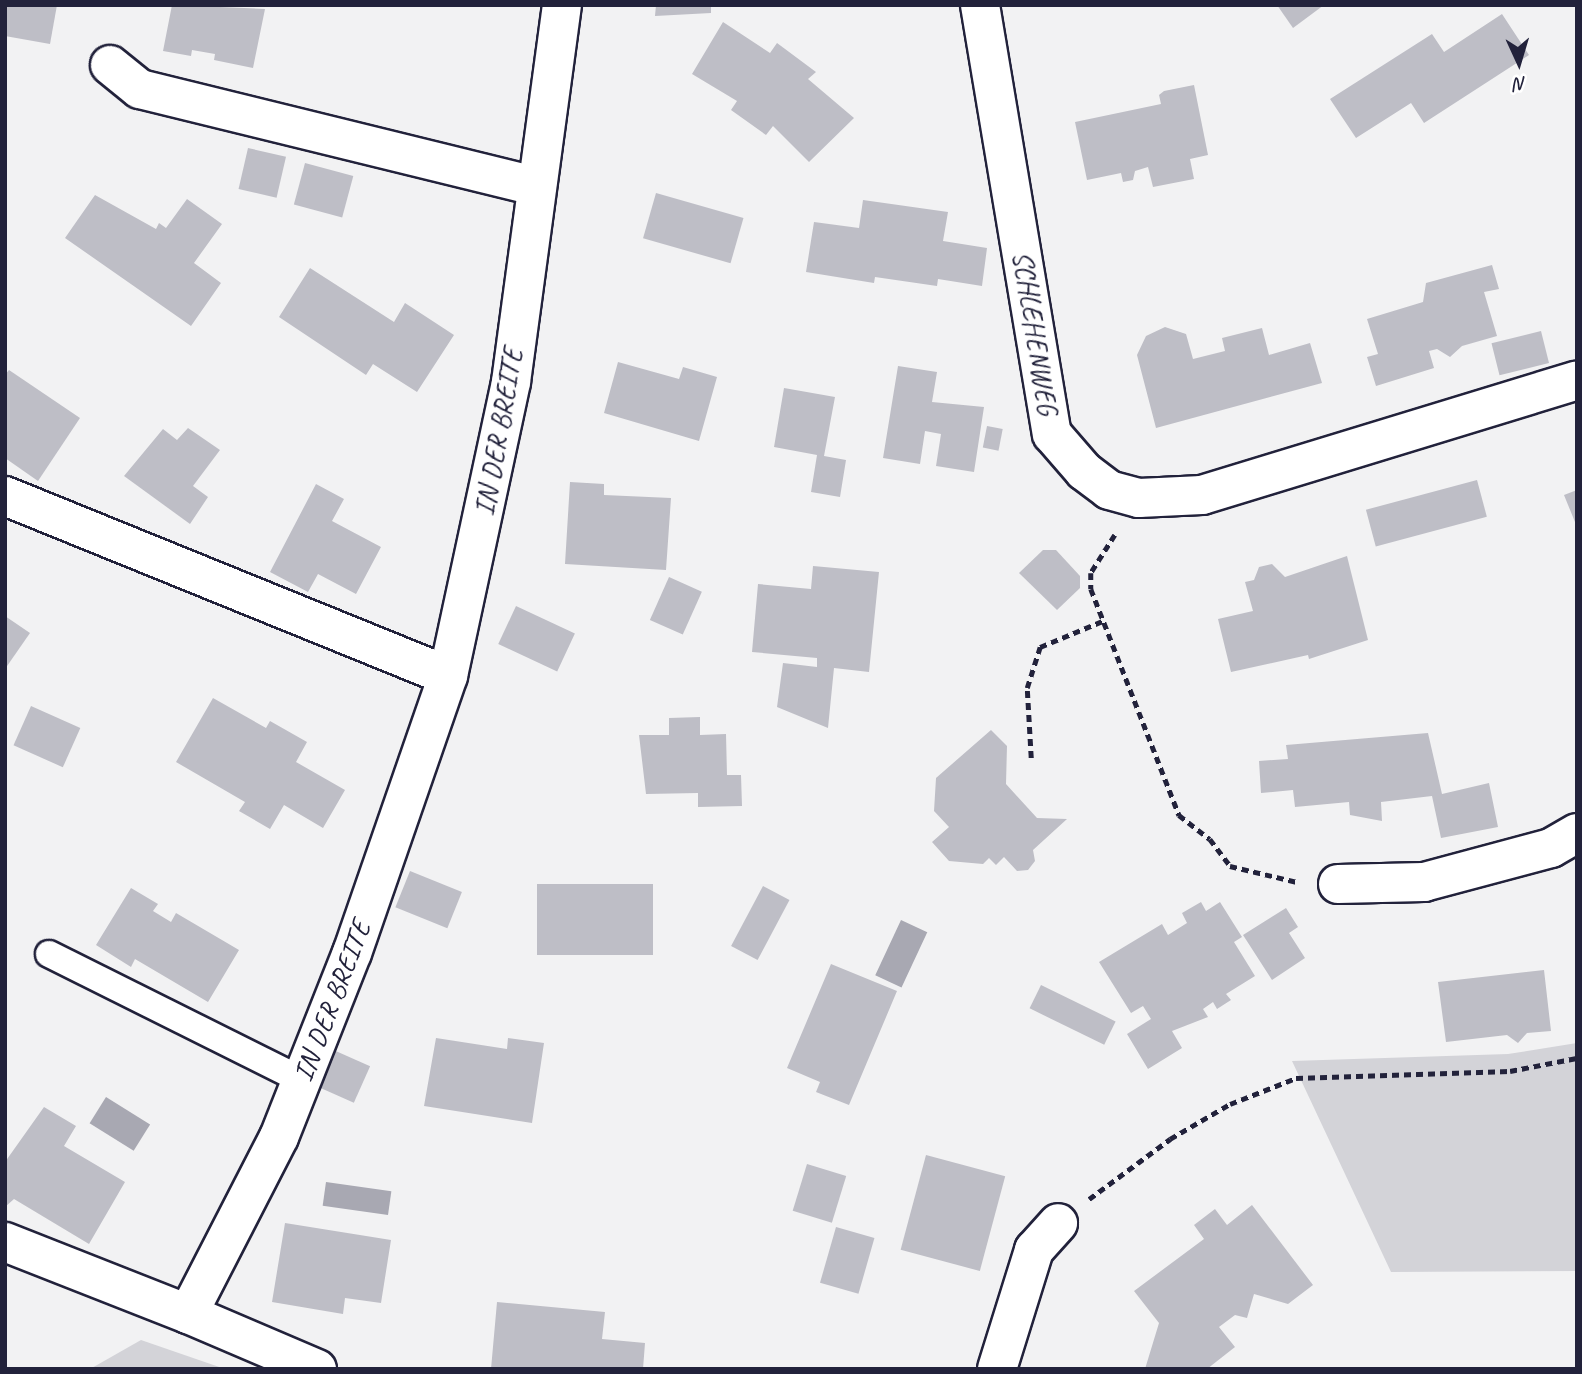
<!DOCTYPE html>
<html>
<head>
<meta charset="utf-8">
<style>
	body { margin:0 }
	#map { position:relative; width:1582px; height:1374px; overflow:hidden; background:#f2f2f3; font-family:Caveat,sans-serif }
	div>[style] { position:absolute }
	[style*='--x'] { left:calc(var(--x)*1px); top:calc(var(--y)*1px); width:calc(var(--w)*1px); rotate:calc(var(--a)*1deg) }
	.green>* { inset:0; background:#d3d3d8 }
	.water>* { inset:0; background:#a8a8b2; transform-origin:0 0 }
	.building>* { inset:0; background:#bebec6; transform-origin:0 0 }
	.path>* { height:4.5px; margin-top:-2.25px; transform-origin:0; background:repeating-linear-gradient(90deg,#22223b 0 7px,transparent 0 12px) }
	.roads { filter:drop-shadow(2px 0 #22223b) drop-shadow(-2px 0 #22223b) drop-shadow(0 2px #22223b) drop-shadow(0 -2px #22223b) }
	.lane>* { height:26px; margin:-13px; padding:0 13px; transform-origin:13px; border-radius:13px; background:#fff }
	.street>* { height:38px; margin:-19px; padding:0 19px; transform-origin:19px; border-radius:19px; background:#fff }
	span { translate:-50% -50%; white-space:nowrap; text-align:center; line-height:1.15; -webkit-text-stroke:5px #fff; paint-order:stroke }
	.street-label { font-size:28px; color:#22223b }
	.frame { position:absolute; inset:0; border:7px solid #22223b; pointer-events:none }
	.north { position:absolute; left:1484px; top:28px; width:70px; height:70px; -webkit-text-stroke:5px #fff; paint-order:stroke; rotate:176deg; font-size:19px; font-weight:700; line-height:28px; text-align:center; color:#22223b }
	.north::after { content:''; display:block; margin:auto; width:24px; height:32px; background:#22223b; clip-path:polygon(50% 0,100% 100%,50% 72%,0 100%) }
</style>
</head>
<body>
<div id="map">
	<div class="green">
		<i style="clip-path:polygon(1577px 1043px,1577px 1271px,1391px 1272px,1292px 1061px,1508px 1054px)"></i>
		<i style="clip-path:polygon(141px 1340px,225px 1369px,90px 1369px)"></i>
	</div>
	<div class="water">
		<i style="left:901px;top:920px;width:29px;height:61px;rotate:25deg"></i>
		<i style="left:106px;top:1097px;width:52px;height:31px;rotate:32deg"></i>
		<i style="left:326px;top:1182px;width:66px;height:24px;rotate:8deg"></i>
	</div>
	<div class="building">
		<i style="clip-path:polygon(5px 5px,57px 5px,50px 44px,5px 36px)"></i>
		<i style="clip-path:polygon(172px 5px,265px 9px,253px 68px,214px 60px,215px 54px,192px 50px,191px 56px,163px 51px)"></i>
		<i style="clip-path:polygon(656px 5px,711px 5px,711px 13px,655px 16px)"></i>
		<i style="clip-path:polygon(1277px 5px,1324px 5px,1293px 28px)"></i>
		<i style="clip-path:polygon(1502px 14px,1529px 55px,1424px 123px,1411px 103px,1356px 138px,1330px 99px,1432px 34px,1444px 52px)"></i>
		<i style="clip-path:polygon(723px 22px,770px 53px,777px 43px,816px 72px,808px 79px,854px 118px,809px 162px,773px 126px,766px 135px,731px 110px,737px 101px,692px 74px)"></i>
		<i style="clip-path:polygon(1194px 85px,1208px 155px,1190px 159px,1194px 179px,1153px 187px,1148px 167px,1135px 171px,1133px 180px,1123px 182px,1121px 173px,1087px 180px,1075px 122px,1161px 104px,1159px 95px,1164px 91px)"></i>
		<i style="left:248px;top:148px;width:39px;height:42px;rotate:13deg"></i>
		<i style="left:305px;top:163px;width:50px;height:43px;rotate:15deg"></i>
		<i style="left:656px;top:193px;width:91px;height:47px;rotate:16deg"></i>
		<i style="clip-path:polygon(95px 195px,156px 229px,159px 223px,166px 228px,187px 199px,222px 224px,194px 263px,221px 283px,191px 326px,65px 238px)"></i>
		<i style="clip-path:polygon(863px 200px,948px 212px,943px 241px,987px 248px,982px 286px,938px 279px,937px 286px,875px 277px,874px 283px,806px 272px,814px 222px,859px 228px)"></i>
		<i style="clip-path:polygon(1492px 265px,1499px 289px,1484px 292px,1497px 336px,1462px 346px,1450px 357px,1437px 349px,1429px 351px,1434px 368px,1376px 386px,1367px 357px,1378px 354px,1367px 319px,1423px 302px,1426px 283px)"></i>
		<i style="clip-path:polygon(310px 268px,394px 322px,405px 303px,454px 335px,417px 392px,373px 364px,366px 375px,279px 317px)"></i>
		<i style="clip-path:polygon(1165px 327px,1186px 334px,1193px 359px,1225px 351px,1222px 338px,1262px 328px,1269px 355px,1310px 343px,1322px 383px,1156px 428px,1137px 355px,1146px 336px)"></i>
		<i style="left:1541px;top:331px;width:33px;height:51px;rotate:76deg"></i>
		<i style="clip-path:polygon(618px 362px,679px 379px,683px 367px,717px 377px,699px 441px,604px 413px)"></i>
		<i style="clip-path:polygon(898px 366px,937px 372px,932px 402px,984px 407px,974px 472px,936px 466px,941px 434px,925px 431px,920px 464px,883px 458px)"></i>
		<i style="clip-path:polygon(9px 370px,80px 418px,38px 481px,5px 458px,5px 375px)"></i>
		<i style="clip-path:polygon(784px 388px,835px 397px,824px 456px,846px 460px,840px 497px,811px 492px,817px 455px,774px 447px)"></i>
		<i style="left:987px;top:426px;width:16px;height:22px;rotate:11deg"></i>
		<i style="clip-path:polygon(188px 428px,220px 450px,193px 486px,208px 497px,190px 524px,124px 476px,163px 429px,177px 440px)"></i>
		<i style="left:1477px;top:480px;width:38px;height:115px;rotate:75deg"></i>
		<i style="clip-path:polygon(570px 482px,604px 484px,604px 495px,671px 498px,666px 570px,565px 564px)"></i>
		<i style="clip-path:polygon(316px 484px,344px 499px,332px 521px,381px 547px,356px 594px,318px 574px,308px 592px,270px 572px)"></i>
		<i style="clip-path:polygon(1577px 490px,1577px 527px,1564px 495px)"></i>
		<i style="clip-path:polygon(1043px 550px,1056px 550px,1080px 576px,1080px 588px,1057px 610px,1019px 573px)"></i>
		<i style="clip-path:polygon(1347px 556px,1368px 640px,1309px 659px,1308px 655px,1231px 672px,1218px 619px,1253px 611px,1245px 582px,1254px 580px,1259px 567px,1272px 564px,1285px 577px)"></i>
		<i style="clip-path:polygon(813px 566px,879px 572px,869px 672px,834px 668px,828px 728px,777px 707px,783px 663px,817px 667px,817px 658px,752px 652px,758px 584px,811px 589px)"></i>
		<i style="left:669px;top:577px;width:36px;height:47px;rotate:24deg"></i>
		<i style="left:516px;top:606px;width:65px;height:42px;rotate:25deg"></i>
		<i style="clip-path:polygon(5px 616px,30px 633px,5px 669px)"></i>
		<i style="clip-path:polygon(213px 698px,266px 728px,270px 721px,307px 742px,296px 762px,345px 790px,323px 828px,284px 805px,270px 829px,239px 811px,245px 802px,176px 762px)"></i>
		<i style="left:31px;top:706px;width:54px;height:43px;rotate:24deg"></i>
		<i style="clip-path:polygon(700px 717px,700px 735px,726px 734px,727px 775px,741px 775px,742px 806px,698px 807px,698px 793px,646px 794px,639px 735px,669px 735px,669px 718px)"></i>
		<i style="clip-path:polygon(991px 730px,1007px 746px,1006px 784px,1037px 818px,1067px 819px,1033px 850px,1035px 861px,1028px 870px,1017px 871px,1004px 857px,996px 865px,989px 858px,983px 864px,949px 861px,932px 842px,949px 827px,934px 811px,936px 778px)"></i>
		<i style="clip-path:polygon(1428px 733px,1442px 794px,1489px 783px,1498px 827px,1441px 838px,1432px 796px,1381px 802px,1382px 821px,1350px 815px,1349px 802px,1295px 807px,1293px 790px,1261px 793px,1259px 761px,1288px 759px,1286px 745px)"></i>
		<i style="left:410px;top:871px;width:56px;height:39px;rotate:22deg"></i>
		<i style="left:537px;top:884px;width:116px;height:71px"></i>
		<i style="left:763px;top:886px;width:30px;height:68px;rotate:28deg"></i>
		<i style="clip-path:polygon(131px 888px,158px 904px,153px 911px,171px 922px,176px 913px,239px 950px,208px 1002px,135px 959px,131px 967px,96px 945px)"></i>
		<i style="clip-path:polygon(1201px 902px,1206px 911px,1220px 902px,1242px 937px,1234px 942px,1255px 976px,1226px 994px,1231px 1000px,1217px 1009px,1213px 1002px,1203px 1009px,1208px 1017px,1172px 1031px,1182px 1048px,1148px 1069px,1127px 1034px,1151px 1019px,1143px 1006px,1131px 1013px,1099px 962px,1162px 924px,1168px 935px,1187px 923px,1182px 913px)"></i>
		<i style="clip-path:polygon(1286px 908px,1298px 927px,1289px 933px,1305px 958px,1272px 980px,1243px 935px)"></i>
		<i style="clip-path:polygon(831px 964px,897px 991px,849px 1105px,816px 1092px,820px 1082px,787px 1068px)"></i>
		<i style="clip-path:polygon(1544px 970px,1551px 1031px,1527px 1033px,1518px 1043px,1507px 1035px,1446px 1042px,1438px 982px)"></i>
		<i style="left:1041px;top:985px;width:83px;height:26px;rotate:26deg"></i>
		<i style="clip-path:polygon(436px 1038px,507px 1049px,508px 1038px,544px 1043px,532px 1123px,424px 1106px)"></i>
		<i style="left:329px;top:1048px;width:45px;height:40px;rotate:24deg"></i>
		<i style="clip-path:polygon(44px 1107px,76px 1126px,64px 1146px,125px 1182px,89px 1244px,14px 1199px,5px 1207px,5px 1162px)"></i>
		<i style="left:926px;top:1155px;width:82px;height:98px;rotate:15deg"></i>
		<i style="left:807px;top:1164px;width:41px;height:49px;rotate:17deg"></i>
		<i style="clip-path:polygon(1252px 1205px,1313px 1285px,1288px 1304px,1254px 1294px,1247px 1318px,1235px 1315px,1219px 1327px,1235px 1347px,1207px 1369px,1145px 1369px,1159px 1323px,1134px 1291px,1204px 1239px,1194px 1225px,1215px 1209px,1227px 1225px)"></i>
		<i style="clip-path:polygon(285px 1223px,391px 1240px,381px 1303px,345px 1298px,343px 1314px,272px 1302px)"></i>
		<i style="left:836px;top:1227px;width:40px;height:58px;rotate:16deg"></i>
		<i style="clip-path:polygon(497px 1302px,605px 1312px,602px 1339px,645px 1343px,643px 1369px,491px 1369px)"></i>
	</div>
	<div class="path">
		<i style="--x:1115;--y:535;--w:45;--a:122.3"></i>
		<i style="--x:1091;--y:573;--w:16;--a:90"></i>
		<i style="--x:1091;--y:589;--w:243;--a:68.7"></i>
		<i style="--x:1179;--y:815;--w:39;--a:38"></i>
		<i style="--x:1210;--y:839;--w:34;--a:53"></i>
		<i style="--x:1230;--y:866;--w:69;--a:13.4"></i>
		<i style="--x:1031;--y:758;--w:70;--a:-93.3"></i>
		<i style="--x:1027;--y:688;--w:43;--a:-72.4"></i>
		<i style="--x:1040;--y:647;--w:70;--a:-22.6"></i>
		<i style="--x:1089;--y:1199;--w:101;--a:-36.5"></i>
		<i style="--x:1170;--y:1139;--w:69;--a:-30.3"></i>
		<i style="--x:1230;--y:1104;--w:71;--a:-21.5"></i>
		<i style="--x:1296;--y:1078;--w:214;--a:-1.9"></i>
		<i style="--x:1510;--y:1071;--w:68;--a:-11"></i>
	</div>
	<div class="roads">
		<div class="lane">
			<i style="--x:49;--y:954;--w:283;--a:26.5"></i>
		</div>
		<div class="street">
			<i style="--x:980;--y:5;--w:435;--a:80.5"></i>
			<i style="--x:1052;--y:434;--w:49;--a:49.1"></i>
			<i style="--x:1084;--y:471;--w:31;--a:37"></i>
			<i style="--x:1109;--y:490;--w:31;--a:15"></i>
			<i style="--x:1139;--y:498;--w:63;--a:-2.7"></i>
			<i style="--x:1202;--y:495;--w:392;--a:-17"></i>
			<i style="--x:110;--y:65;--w:38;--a:39"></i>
			<i style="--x:140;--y:89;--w:406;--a:13.8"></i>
			<i style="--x:5;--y:496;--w:478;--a:22.1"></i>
			<i style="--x:1338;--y:884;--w:86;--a:-1.3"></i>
			<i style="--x:1424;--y:882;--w:131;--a:-15"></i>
			<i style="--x:1551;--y:848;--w:30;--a:-30"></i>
			<i style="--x:5;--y:1242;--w:197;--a:21.5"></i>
			<i style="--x:317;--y:1369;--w:140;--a:-156.9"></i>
			<i style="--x:188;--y:1314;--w:199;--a:-62.8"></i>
			<i style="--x:279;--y:1137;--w:198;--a:-68.4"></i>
			<i style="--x:352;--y:953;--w:293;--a:-70.9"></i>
			<i style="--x:448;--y:676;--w:301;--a:-77.9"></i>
			<i style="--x:511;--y:382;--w:380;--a:-82.3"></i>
			<i style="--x:997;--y:1369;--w:125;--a:-72.7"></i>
			<i style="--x:1034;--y:1250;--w:36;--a:-48"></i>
		</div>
	</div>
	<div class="street-label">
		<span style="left:1035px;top:333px;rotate:81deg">SCHLEHENWEG</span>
		<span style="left:499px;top:432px;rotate:-80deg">IN DER BREITE</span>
		<span style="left:332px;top:1001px;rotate:-69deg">IN DER BREITE</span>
	</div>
	<div class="frame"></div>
	<div class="north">N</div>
</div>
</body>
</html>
